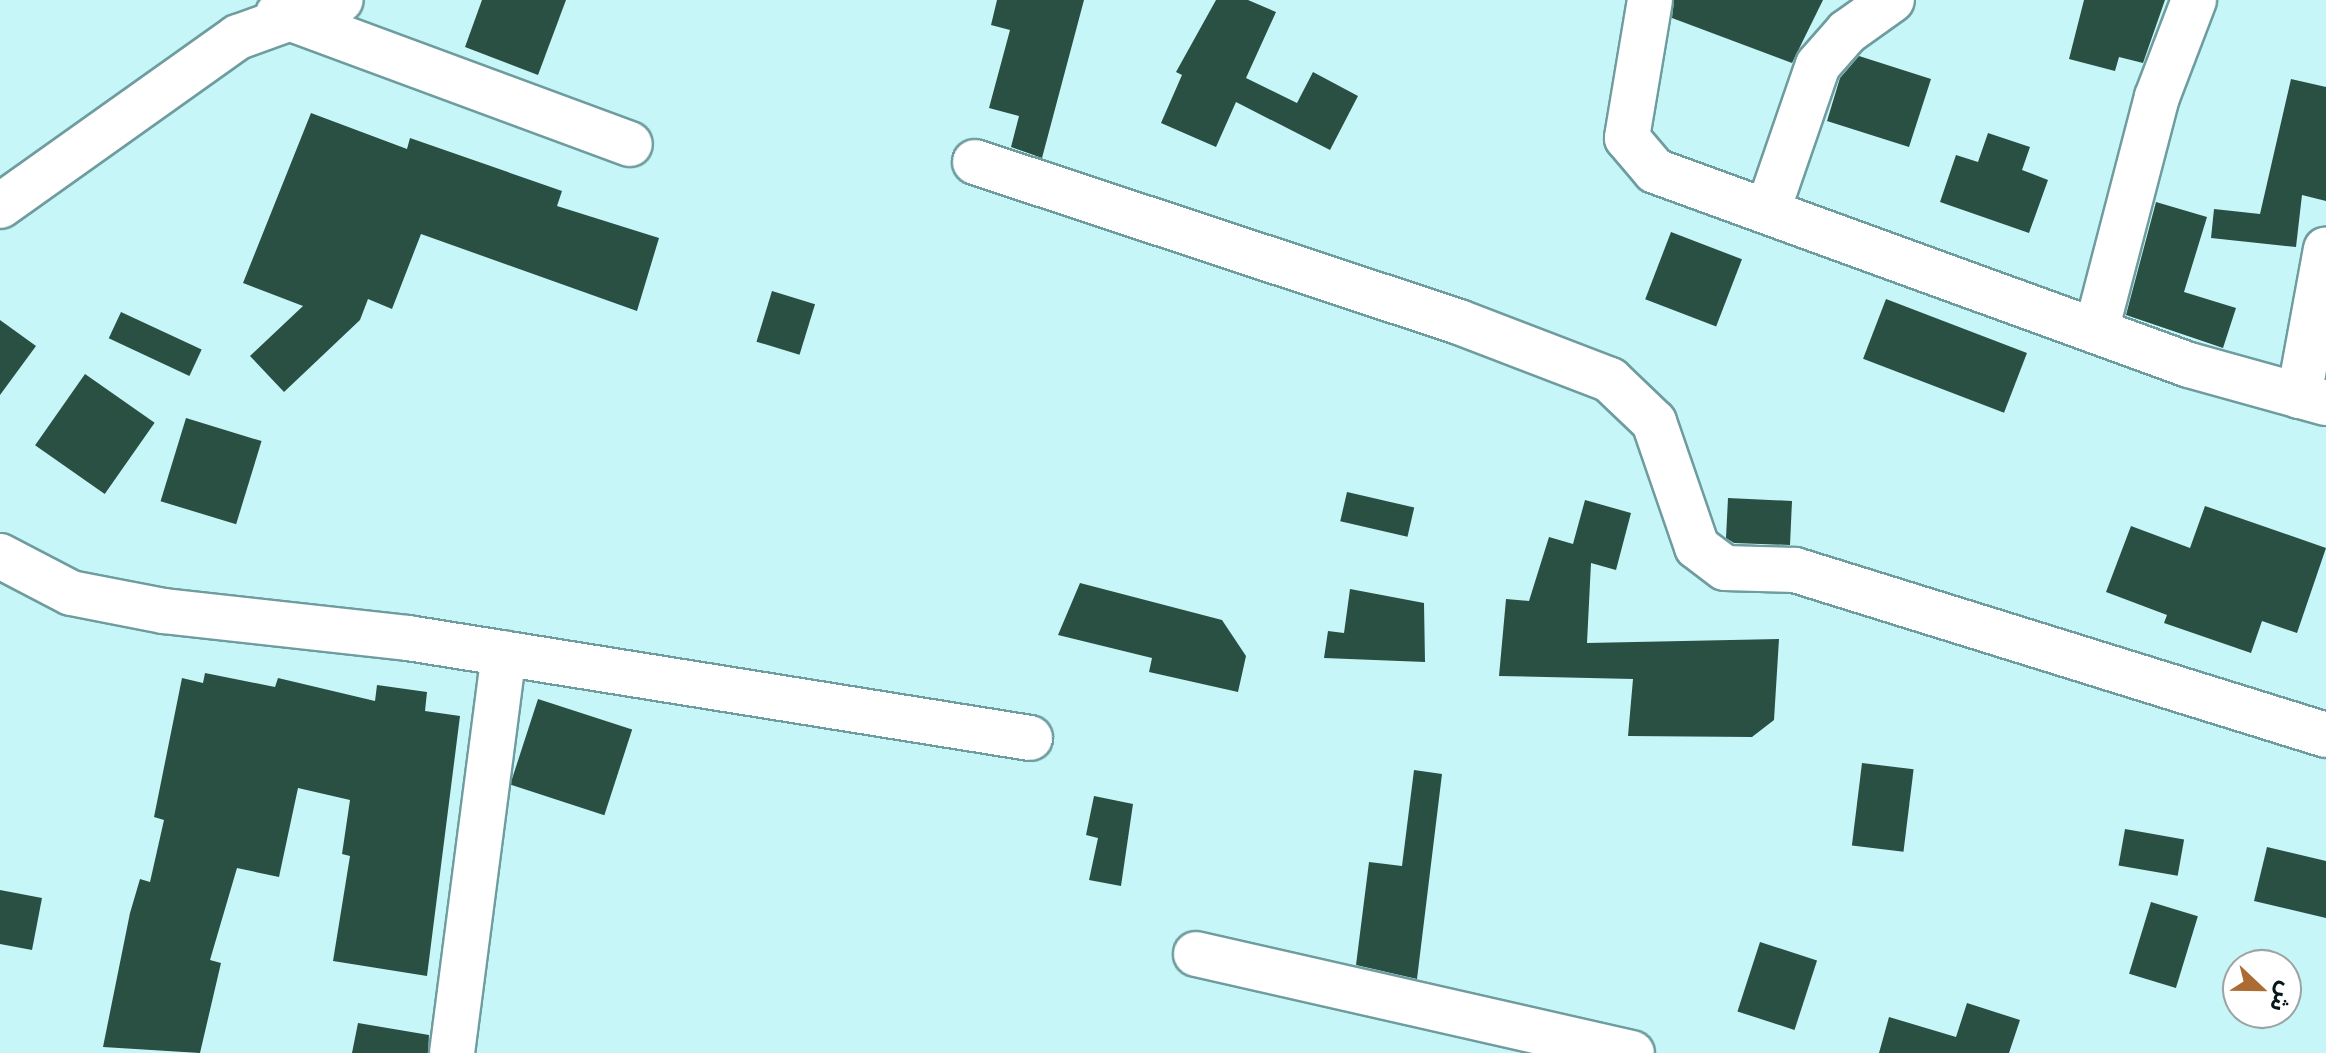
<!DOCTYPE html>
<html>
<head>
<meta charset="utf-8">
<style>
	body { margin:0 }
	#map { position:relative; width:2326px; height:1053px; overflow:hidden; background:#c7f6f8; font-family:Jost,"Noto Sans Arabic",sans-serif }
	div>[style] { position:absolute }
	[style*='--x'] { left:calc(var(--x)*1px); top:calc(var(--y)*1px); width:calc(var(--w)*1px); rotate:calc(var(--a)*1deg) }
	.building>* { inset:0; background:#2a5044; transform-origin:0 0 }
	.roads { filter:drop-shadow(2px 0 #6f9c9e) drop-shadow(-2px 0 #6f9c9e) drop-shadow(0 2px #6f9c9e) drop-shadow(0 -2px #6f9c9e) }
	.minor>* { height:44px; margin:-22px; padding:0 22px; transform-origin:22px; border-radius:22px; background:#fff }
	span { translate:-50% -50%; white-space:nowrap; text-align:center; line-height:1.15; -webkit-text-stroke:8px #fff; paint-order:stroke }
	.north { position:absolute; left:2222px; top:949px; width:80px; height:80px; box-sizing:border-box; background:#fff; border:2px solid #9ba3a3; border-radius:50%; rotate:112deg; font-size:22px; font-weight:700; line-height:32px; text-align:center; color:#061819 }
	.north::after { content:''; display:block; margin:auto; width:28px; height:36px; background:#ab6b33; clip-path:polygon(50% 0,100% 100%,50% 72%,0 100%) }
</style>
</head>
<body>
<div id="map">
	<div class="building">
		<i style="clip-path:polygon(482px 0,566px 0,538px 75px,465px 47px)"></i>
		<i style="clip-path:polygon(997px 0,1084px 0,1042px 158px,1011px 147px,1019px 116px,989px 108px,1010px 30px,991px 25px)"></i>
		<i style="clip-path:polygon(1216px 0,1248px 0,1276px 12px,1246px 78px,1297px 103px,1313px 72px,1358px 96px,1330px 150px,1236px 102px,1216px 147px,1161px 123px,1182px 75px,1176px 72px)"></i>
		<i style="clip-path:polygon(1674px 0,1823px 0,1792px 63px,1672px 18px)"></i>
		<i style="clip-path:polygon(2084px 0,2165px 0,2143px 63px,2119px 57px,2115px 71px,2069px 59px)"></i>
		<i style="clip-path:polygon(1859px 56px,1931px 79px,1909px 147px,1827px 121px,1840px 78px)"></i>
		<i style="clip-path:polygon(2291px 79px,2326px 87px,2326px 201px,2302px 195px,2296px 247px,2211px 238px,2214px 209px,2260px 214px)"></i>
		<i style="clip-path:polygon(311px 113px,407px 149px,410px 138px,562px 191px,557px 206px,659px 238px,637px 311px,421px 234px,392px 309px,368px 299px,360px 320px,284px 392px,250px 356px,303px 306px,243px 283px)"></i>
		<i style="clip-path:polygon(1988px 133px,2030px 147px,2022px 170px,2048px 180px,2029px 233px,1940px 202px,1956px 155px,1978px 162px)"></i>
		<i style="clip-path:polygon(2156px 202px,2207px 217px,2184px 292px,2236px 308px,2223px 348px,2126px 315px)"></i>
		<i style="left:1671px;top:232px;width:76px;height:72px;rotate:21deg"></i>
		<i style="left:772px;top:291px;width:45px;height:53px;rotate:17deg"></i>
		<i style="left:1886px;top:299px;width:151px;height:64px;rotate:21deg"></i>
		<i style="left:121px;top:312px;width:89px;height:29px;rotate:25deg"></i>
		<i style="clip-path:polygon(0 320px,36px 346px,0 395px)"></i>
		<i style="left:85px;top:374px;width:85px;height:87px;rotate:35deg"></i>
		<i style="left:186px;top:418px;width:79px;height:87px;rotate:17deg"></i>
		<i style="left:1347px;top:492px;width:69px;height:30px;rotate:13deg"></i>
		<i style="clip-path:polygon(1728px 498px,1792px 501px,1790px 545px,1734px 543px,1726px 538px)"></i>
		<i style="clip-path:polygon(1585px 500px,1631px 513px,1616px 570px,1591px 563px,1587px 643px,1779px 639px,1774px 720px,1752px 737px,1628px 736px,1633px 679px,1499px 676px,1506px 599px,1529px 601px,1549px 537px,1573px 544px)"></i>
		<i style="clip-path:polygon(2205px 506px,2326px 548px,2297px 633px,2262px 621px,2251px 653px,2164px 623px,2167px 615px,2106px 592px,2131px 526px,2190px 548px)"></i>
		<i style="clip-path:polygon(1080px 583px,1222px 620px,1246px 656px,1238px 692px,1149px 672px,1152px 658px,1058px 635px)"></i>
		<i style="clip-path:polygon(1350px 589px,1424px 603px,1425px 662px,1324px 658px,1328px 631px,1344px 633px)"></i>
		<i style="clip-path:polygon(205px 673px,275px 687px,278px 678px,375px 701px,377px 685px,427px 692px,425px 711px,460px 716px,427px 976px,333px 961px,350px 856px,342px 854px,350px 800px,298px 788px,279px 877px,237px 868px,210px 960px,221px 963px,200px 1053px,103px 1047px,130px 913px,140px 879px,150px 882px,164px 820px,154px 817px,182px 678px,203px 683px)"></i>
		<i style="left:538px;top:699px;width:99px;height:90px;rotate:18deg"></i>
		<i style="left:1862px;top:763px;width:52px;height:83px;rotate:7deg"></i>
		<i style="clip-path:polygon(1414px 770px,1442px 774px,1417px 979px,1356px 965px,1369px 862px,1402px 866px)"></i>
		<i style="clip-path:polygon(1094px 796px,1133px 804px,1121px 886px,1089px 880px,1098px 838px,1086px 835px)"></i>
		<i style="left:2125px;top:829px;width:60px;height:37px;rotate:10deg"></i>
		<i style="clip-path:polygon(2267px 847px,2326px 861px,2326px 918px,2254px 901px)"></i>
		<i style="clip-path:polygon(0 890px,42px 898px,32px 950px,0 944px)"></i>
		<i style="left:2151px;top:902px;width:49px;height:75px;rotate:17deg"></i>
		<i style="left:1760px;top:942px;width:60px;height:73px;rotate:18deg"></i>
		<i style="clip-path:polygon(1967px 1003px,2020px 1020px,2009px 1053px,1879px 1053px,1889px 1017px,1956px 1037px)"></i>
		<i style="clip-path:polygon(358px 1023px,429px 1035px,428px 1053px,352px 1053px)"></i>
	</div>
	<div class="roads">
		<div class="minor">
			<i style="--x:1650;--y:0;--w:140;--a:99.5"></i>
			<i style="--x:1627;--y:138;--w:43;--a:49.7"></i>
			<i style="--x:1655;--y:171;--w:568;--a:19.97"></i>
			<i style="--x:2189;--y:365;--w:142;--a:15.5"></i>
			<i style="--x:278;--y:14;--w:375;--a:20.3"></i>
			<i style="--x:975;--y:162;--w:510;--a:18.29"></i>
			<i style="--x:1459;--y:322;--w:162;--a:21"></i>
			<i style="--x:1610;--y:380;--w:61;--a:43.7"></i>
			<i style="--x:1654;--y:422;--w:132;--a:71"></i>
			<i style="--x:1697;--y:547;--w:35;--a:37"></i>
			<i style="--x:1725;--y:568;--w:70;--a:1.6"></i>
			<i style="--x:1795;--y:570;--w:556;--a:17.26"></i>
			<i style="--x:0;--y:206;--w:292;--a:-35.4"></i>
			<i style="--x:238;--y:37;--w:109;--a:-19.8"></i>
			<i style="--x:1768;--y:210;--w:153;--a:-71"></i>
			<i style="--x:1818;--y:65;--w:44;--a:-48.7"></i>
			<i style="--x:1847;--y:32;--w:55;--a:-35.4"></i>
			<i style="--x:2096;--y:331;--w:242;--a:-75.4"></i>
			<i style="--x:2157;--y:97;--w:104;--a:-69.1"></i>
			<i style="--x:2299;--y:396;--w:149;--a:-79.6"></i>
			<i style="--x:0;--y:556;--w:80;--a:27.5"></i>
			<i style="--x:71;--y:593;--w:95;--a:11"></i>
			<i style="--x:164;--y:611;--w:245;--a:6.3"></i>
			<i style="--x:408;--y:638;--w:630;--a:9.13"></i>
			<i style="--x:1196;--y:954;--w:447;--a:12.8"></i>
			<i style="--x:452;--y:1053;--w:403;--a:-82.6"></i>
		</div>
	</div>
	<div class="north">ش</div>
</div>
</body>
</html>
